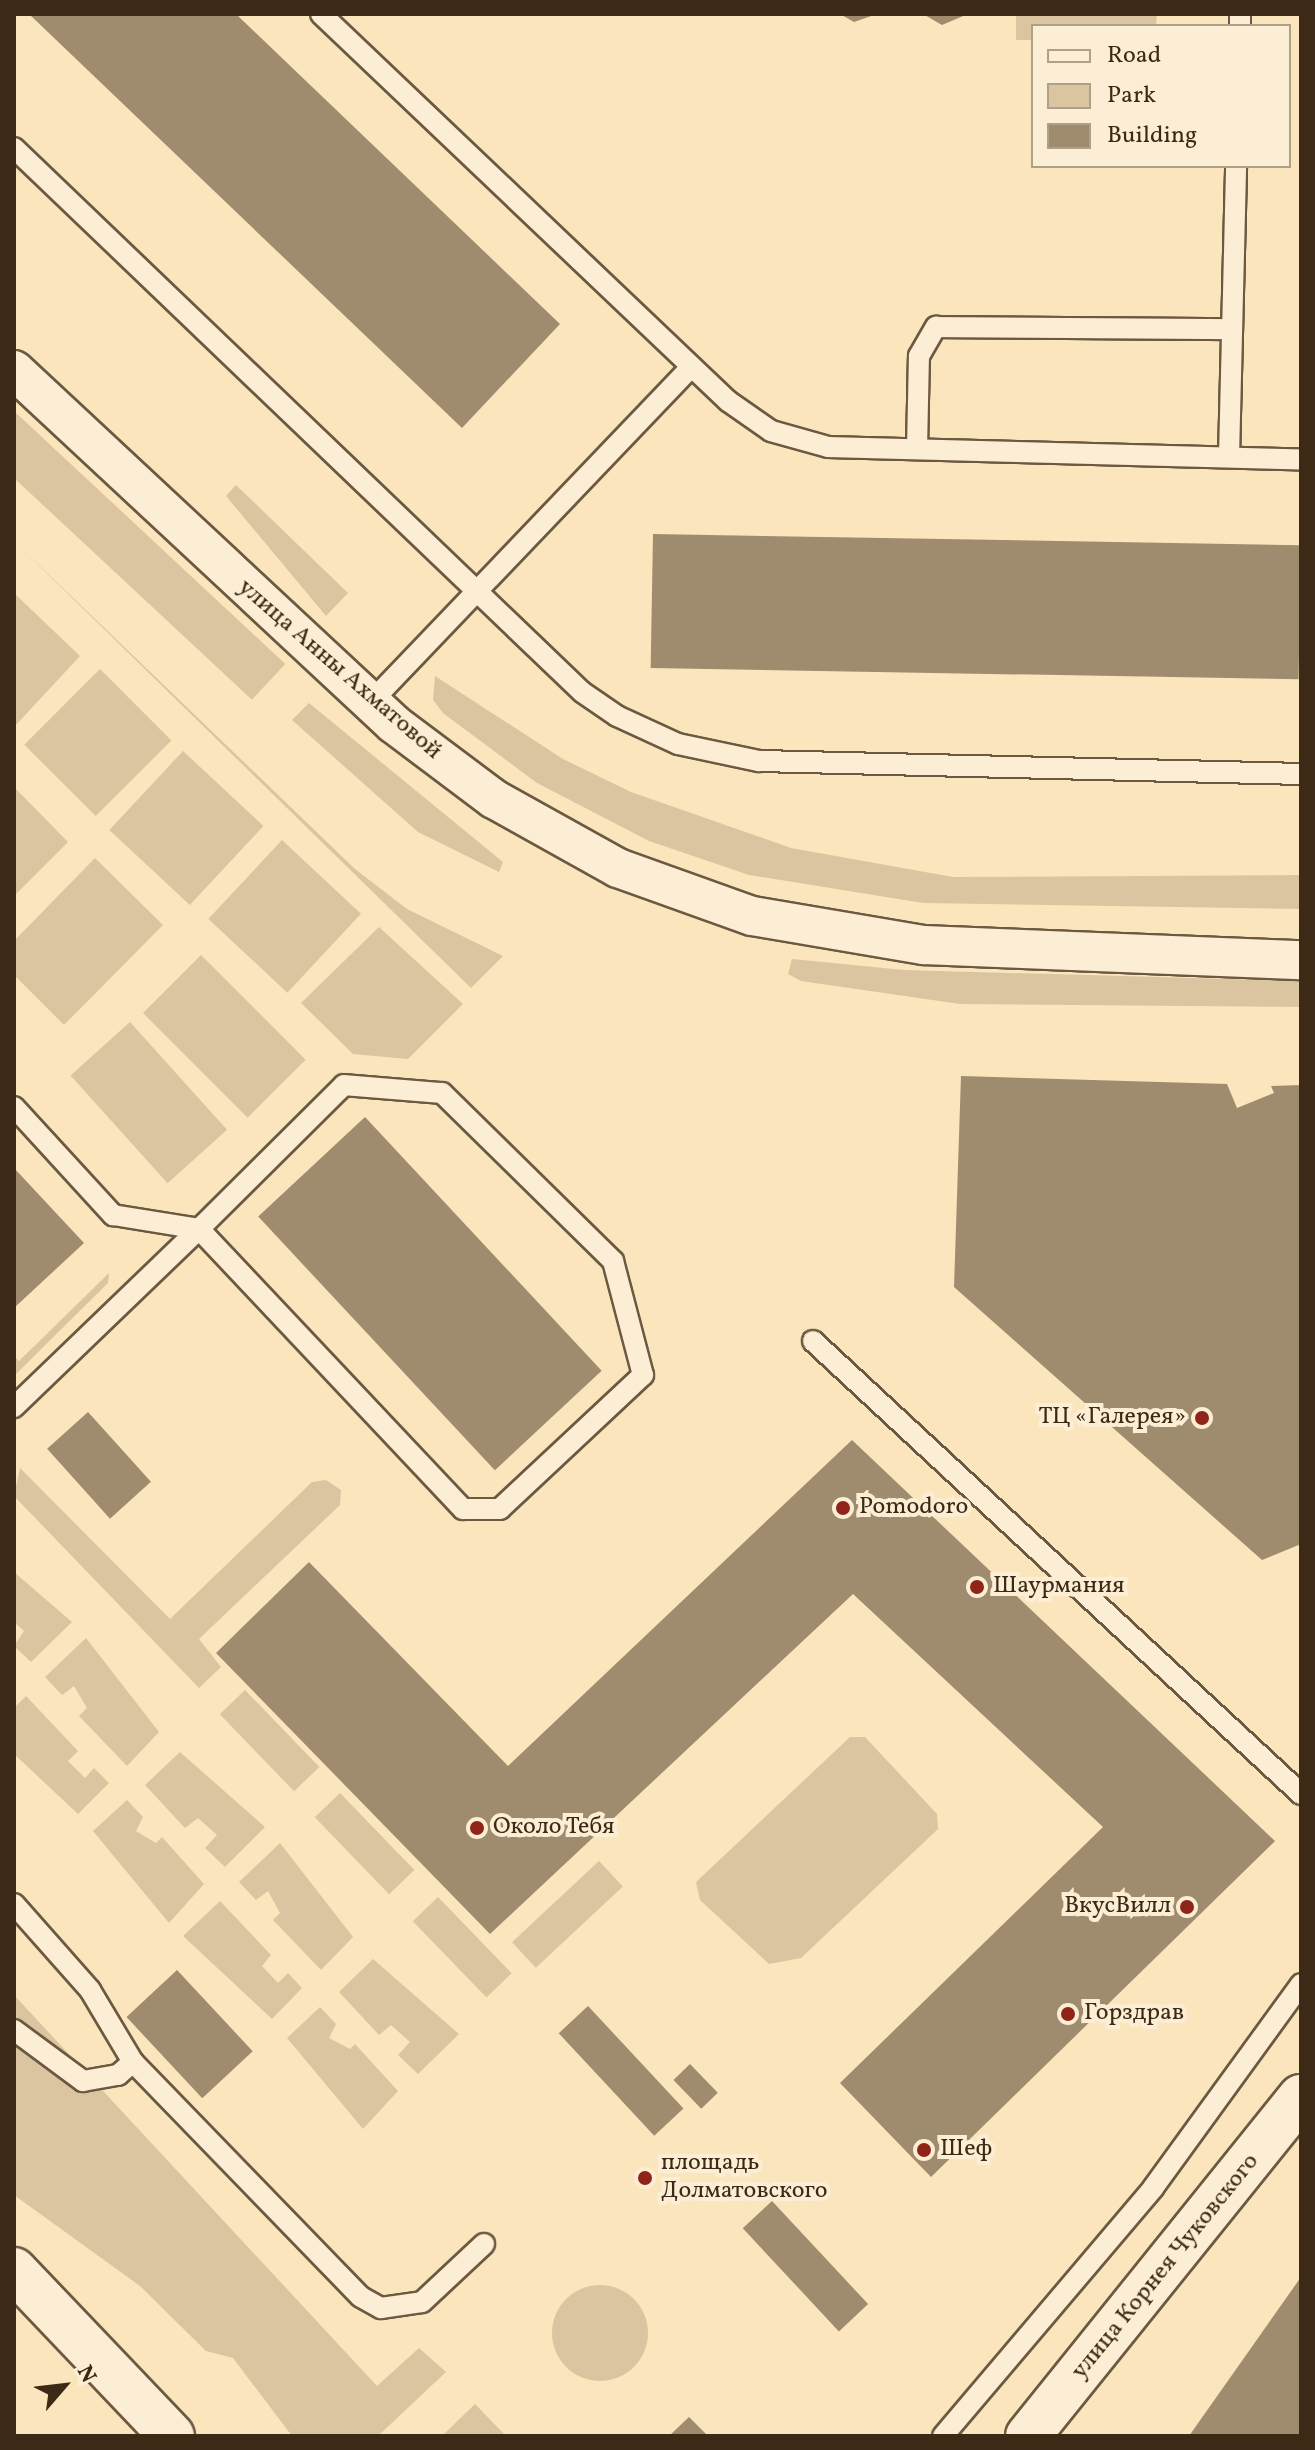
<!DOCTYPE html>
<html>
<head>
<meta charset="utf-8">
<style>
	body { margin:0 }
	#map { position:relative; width:1315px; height:2450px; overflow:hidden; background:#fbe5bd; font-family:Vollkorn,serif }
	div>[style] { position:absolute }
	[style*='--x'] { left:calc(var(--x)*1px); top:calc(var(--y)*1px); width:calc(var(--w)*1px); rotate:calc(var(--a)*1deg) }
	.green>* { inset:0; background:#dbc5a1; transform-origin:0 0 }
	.round { border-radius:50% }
	.building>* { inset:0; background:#9f8b6d; transform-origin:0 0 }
	.roads { filter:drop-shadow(2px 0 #6c5940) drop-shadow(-2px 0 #6c5940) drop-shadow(0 2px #6c5940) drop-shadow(0 -2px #6c5940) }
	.service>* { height:20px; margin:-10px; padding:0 10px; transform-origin:10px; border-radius:10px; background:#fceed4 }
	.minor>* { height:38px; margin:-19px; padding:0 19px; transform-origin:19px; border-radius:19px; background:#fceed4 }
	.tertiary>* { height:44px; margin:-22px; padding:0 22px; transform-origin:22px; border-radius:22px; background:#fceed4 }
	.secondary>* { height:44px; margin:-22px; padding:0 22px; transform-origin:22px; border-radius:22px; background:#fceed4 }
	.dots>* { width:22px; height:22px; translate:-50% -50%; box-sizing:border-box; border:4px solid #fceed4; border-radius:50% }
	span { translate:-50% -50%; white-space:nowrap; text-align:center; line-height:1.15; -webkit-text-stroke:8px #fceed4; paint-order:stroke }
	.street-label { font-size:24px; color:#3c2a16 }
	.poi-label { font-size:24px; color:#3c2a16 }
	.right { translate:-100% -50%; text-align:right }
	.left { translate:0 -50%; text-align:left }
	.frame { position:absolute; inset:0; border:16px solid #3c2a16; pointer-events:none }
	.legend { position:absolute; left:1031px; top:24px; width:260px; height:144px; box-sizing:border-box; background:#fceed4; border:2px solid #afa088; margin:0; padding:10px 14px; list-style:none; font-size:24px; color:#3c2a16 }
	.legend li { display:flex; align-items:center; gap:16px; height:40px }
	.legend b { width:40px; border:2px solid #afa088 }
	.north { position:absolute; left:24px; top:2346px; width:80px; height:80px; -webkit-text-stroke:6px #fceed4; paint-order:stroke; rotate:62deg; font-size:22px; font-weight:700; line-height:32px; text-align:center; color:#3c2a16 }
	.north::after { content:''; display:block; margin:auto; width:28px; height:36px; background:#3c2a16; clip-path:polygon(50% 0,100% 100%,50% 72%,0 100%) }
</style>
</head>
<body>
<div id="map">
	<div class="green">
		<i style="clip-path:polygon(1016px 14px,1157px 14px,1156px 26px,1033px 26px,1033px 40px,1016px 40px)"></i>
		<i style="left:14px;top:411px;width:371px;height:49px;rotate:43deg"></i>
		<i style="clip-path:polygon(236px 485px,348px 593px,326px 616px,226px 496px)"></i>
		<i style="clip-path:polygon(14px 541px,355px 869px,407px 909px,503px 956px,471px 988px)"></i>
		<i style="clip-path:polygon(14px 593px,80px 656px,14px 727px)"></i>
		<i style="left:100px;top:669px;width:101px;height:107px;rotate:45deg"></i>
		<i style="clip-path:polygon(435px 676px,563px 759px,631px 792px,791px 848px,953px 877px,1301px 875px,1301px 909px,923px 903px,749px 875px,649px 841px,537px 783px,443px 713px,433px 700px)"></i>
		<i style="clip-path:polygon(309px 703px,503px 862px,499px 872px,418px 832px,292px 720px)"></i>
		<i style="left:183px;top:751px;width:110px;height:108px;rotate:43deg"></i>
		<i style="clip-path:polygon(14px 787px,68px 842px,14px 896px)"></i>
		<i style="left:282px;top:840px;width:108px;height:108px;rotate:43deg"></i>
		<i style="clip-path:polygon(95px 858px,163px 925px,64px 1025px,14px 975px,14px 941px)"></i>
		<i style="clip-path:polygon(379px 927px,463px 1004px,408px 1059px,353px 1054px,301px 1003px)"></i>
		<i style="left:201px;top:955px;width:148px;height:82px;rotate:45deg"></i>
		<i style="clip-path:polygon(792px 959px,904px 970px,1301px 981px,1301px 1007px,960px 1004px,801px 981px,788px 974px)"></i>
		<i style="left:130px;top:1022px;width:145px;height:80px;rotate:48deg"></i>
		<i style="clip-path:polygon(109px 1273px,108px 1283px,14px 1376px,14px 1356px,19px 1361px)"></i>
		<i style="clip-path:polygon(20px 1468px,170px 1619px,312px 1482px,326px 1480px,341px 1490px,340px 1505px,199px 1639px,221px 1667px,199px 1688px,14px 1496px)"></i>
		<i style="clip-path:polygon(14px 1572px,72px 1622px,31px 1662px,14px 1646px,24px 1631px,14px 1622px)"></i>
		<i style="clip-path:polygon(86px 1638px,159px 1732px,127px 1766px,79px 1716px,87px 1708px,74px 1686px,62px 1695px,45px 1677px)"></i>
		<i style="left:245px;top:1690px;width:107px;height:35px;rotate:46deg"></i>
		<i style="clip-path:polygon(26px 1696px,78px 1751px,68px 1761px,85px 1778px,94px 1768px,109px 1783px,78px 1814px,14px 1754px,14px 1708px)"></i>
		<i style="clip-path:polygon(850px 1737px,865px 1737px,937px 1814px,938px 1829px,801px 1958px,769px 1964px,700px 1900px,696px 1882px)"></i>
		<i style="clip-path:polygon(180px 1752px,265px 1827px,225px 1867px,205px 1848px,217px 1835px,198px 1818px,185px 1828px,145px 1785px)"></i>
		<i style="left:340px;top:1793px;width:107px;height:35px;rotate:46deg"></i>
		<i style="clip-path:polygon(127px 1800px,143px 1817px,136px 1831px,156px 1843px,162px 1837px,204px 1884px,169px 1923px,93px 1831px)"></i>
		<i style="clip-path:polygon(280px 1843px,353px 1937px,321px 1970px,273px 1920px,280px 1913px,268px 1891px,256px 1900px,239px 1882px)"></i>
		<i style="left:599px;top:1861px;width:35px;height:119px;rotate:47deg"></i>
		<i style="left:438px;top:1897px;width:106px;height:35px;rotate:46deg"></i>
		<i style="clip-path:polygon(220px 1901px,271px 1955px,262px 1966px,278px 1983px,288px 1973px,302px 1988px,272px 2019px,183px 1936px)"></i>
		<i style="clip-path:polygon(373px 1959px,459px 2034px,418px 2074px,398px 2055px,410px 2042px,391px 2025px,379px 2035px,339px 1992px)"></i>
		<i style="clip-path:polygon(14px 1995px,377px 2386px,419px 2348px,446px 2372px,378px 2436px,292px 2436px,233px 2358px,206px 2351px,140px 2286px,14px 2195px)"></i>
		<i style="clip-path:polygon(320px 2007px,336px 2024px,329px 2038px,350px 2049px,355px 2044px,398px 2091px,363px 2129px,287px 2038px)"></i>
		<i class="round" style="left:552px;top:2285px;width:96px;height:96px"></i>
		<i style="clip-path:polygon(475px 2404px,506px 2436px,442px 2436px)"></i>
	</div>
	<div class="building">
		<i style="clip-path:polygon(29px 14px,236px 14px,560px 324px,462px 428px)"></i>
		<i style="clip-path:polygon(840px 14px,877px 14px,854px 22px)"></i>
		<i style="clip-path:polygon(923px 14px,968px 14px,942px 25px)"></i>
		<i style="left:653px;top:534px;width:648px;height:134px;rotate:1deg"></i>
		<i style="clip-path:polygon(961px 1076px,1227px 1084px,1237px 1108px,1274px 1093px,1271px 1086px,1301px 1085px,1301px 1544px,1262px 1560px,954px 1287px)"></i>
		<i style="left:365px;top:1117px;width:347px;height:146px;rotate:47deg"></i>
		<i style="clip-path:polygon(14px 1168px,84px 1243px,14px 1308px)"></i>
		<i style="left:88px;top:1412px;width:94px;height:55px;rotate:48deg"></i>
		<i style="clip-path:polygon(852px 1440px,1275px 1841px,931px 2177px,840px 2083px,1103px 1827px,853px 1594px,490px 1934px,216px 1653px,309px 1562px,508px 1766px)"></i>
		<i style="left:177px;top:1970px;width:111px;height:69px;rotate:47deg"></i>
		<i style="left:588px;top:2006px;width:140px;height:40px;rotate:47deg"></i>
		<i style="left:690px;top:2064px;width:40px;height:23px;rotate:46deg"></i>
		<i style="left:772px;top:2201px;width:141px;height:40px;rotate:47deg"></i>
		<i style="clip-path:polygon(1301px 2277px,1301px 2436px,1189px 2436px)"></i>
		<i style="clip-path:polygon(689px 2417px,708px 2436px,669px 2436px)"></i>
	</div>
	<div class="roads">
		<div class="service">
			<i style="--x:321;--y:14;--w:562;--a:43.56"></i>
			<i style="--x:728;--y:401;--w:52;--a:34.9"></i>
			<i style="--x:771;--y:431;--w:59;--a:15.7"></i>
			<i style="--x:828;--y:447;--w:473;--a:1.5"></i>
			<i style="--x:1240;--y:26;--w:12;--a:-90"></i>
			<i style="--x:14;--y:148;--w:786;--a:43.76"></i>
			<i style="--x:582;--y:692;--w:42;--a:34.4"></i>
			<i style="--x:617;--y:716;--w:67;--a:24.7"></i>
			<i style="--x:678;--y:744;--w:83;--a:11.9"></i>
			<i style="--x:759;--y:761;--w:542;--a:1.37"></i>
			<i style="--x:917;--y:449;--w:93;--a:-88.8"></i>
			<i style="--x:919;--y:356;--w:34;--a:-60"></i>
			<i style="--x:936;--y:327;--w:296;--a:0.4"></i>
			<i style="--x:1229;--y:457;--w:291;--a:-88.6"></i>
			<i style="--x:370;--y:703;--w:465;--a:-46.3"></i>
			<i style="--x:14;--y:1107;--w:147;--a:47.5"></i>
			<i style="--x:113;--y:1215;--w:87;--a:9.2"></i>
			<i style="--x:199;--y:1229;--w:204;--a:-44.8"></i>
			<i style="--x:344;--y:1085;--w:98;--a:4.7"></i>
			<i style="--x:442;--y:1093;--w:240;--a:44.5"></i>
			<i style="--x:613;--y:1261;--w:118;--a:75.3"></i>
			<i style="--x:643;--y:1375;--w:196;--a:136.9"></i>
			<i style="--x:500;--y:1509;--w:37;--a:180"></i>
			<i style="--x:463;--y:1509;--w:385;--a:-133.3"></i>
			<i style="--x:199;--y:1229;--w:257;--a:136.1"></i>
			<i style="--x:813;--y:1341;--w:666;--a:42.87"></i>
			<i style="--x:14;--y:1904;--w:115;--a:48.5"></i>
			<i style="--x:90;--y:1990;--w:84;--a:59.2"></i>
			<i style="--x:14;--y:2030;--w:86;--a:36.5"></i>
			<i style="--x:83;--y:2081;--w:36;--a:-10"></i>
			<i style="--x:118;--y:2075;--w:20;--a:-41"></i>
			<i style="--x:133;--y:2062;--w:327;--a:45.9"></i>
			<i style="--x:361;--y:2297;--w:23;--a:29"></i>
			<i style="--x:381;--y:2308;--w:41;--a:-8.3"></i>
			<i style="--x:422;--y:2302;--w:85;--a:-43.1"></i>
			<i style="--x:943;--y:2436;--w:325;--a:-49.7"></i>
			<i style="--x:1153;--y:2188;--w:252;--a:-54"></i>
		</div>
		<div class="minor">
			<i style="--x:14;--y:370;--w:519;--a:42.97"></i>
			<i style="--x:394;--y:724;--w:125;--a:36.9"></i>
			<i style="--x:494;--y:799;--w:142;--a:29.1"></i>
			<i style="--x:618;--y:868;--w:142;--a:19.7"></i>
			<i style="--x:752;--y:916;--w:174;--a:9.6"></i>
			<i style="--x:924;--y:945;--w:377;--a:2.3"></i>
		</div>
		<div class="tertiary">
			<i style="--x:1028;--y:2436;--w:435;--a:-51.2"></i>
		</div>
		<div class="secondary">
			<i style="--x:14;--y:2270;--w:229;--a:46.4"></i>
		</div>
	</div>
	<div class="dots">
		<i style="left:1202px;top:1418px;background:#8f2418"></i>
		<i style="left:843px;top:1508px;background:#8f2418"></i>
		<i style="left:977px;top:1587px;background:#8f2418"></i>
		<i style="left:477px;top:1828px;background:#8f2418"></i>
		<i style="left:1187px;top:1907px;background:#8f2418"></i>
		<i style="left:1068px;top:2014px;background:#8f2418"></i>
		<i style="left:924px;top:2150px;background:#8f2418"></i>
		<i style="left:645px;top:2178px;background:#8f2418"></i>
	</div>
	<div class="street-label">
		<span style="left:339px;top:670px;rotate:41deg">улица Анны Ахматовой</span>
		<span style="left:1166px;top:2267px;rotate:-51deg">улица Корнея Чуковского</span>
	</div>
	<div class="poi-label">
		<span class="right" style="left:1186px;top:1418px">ТЦ «Галерея»</span>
		<span class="left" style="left:859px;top:1508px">Pomodoro</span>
		<span class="left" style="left:993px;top:1587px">Шаурмания</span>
		<span class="left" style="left:493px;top:1828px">Около Тебя</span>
		<span class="right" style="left:1171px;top:1907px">ВкусВилл</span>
		<span class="left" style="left:1084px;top:2014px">Горздрав</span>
		<span class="left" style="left:940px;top:2150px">Шеф</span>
		<span class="left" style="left:661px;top:2178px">площадь<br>Долматовского</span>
	</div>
	<div class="frame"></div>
	<ul class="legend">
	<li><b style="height:10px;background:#fceed4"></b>Road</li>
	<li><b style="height:22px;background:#dbc5a1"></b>Park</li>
	<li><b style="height:22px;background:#9f8b6d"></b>Building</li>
	</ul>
	<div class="north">N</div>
</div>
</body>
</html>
